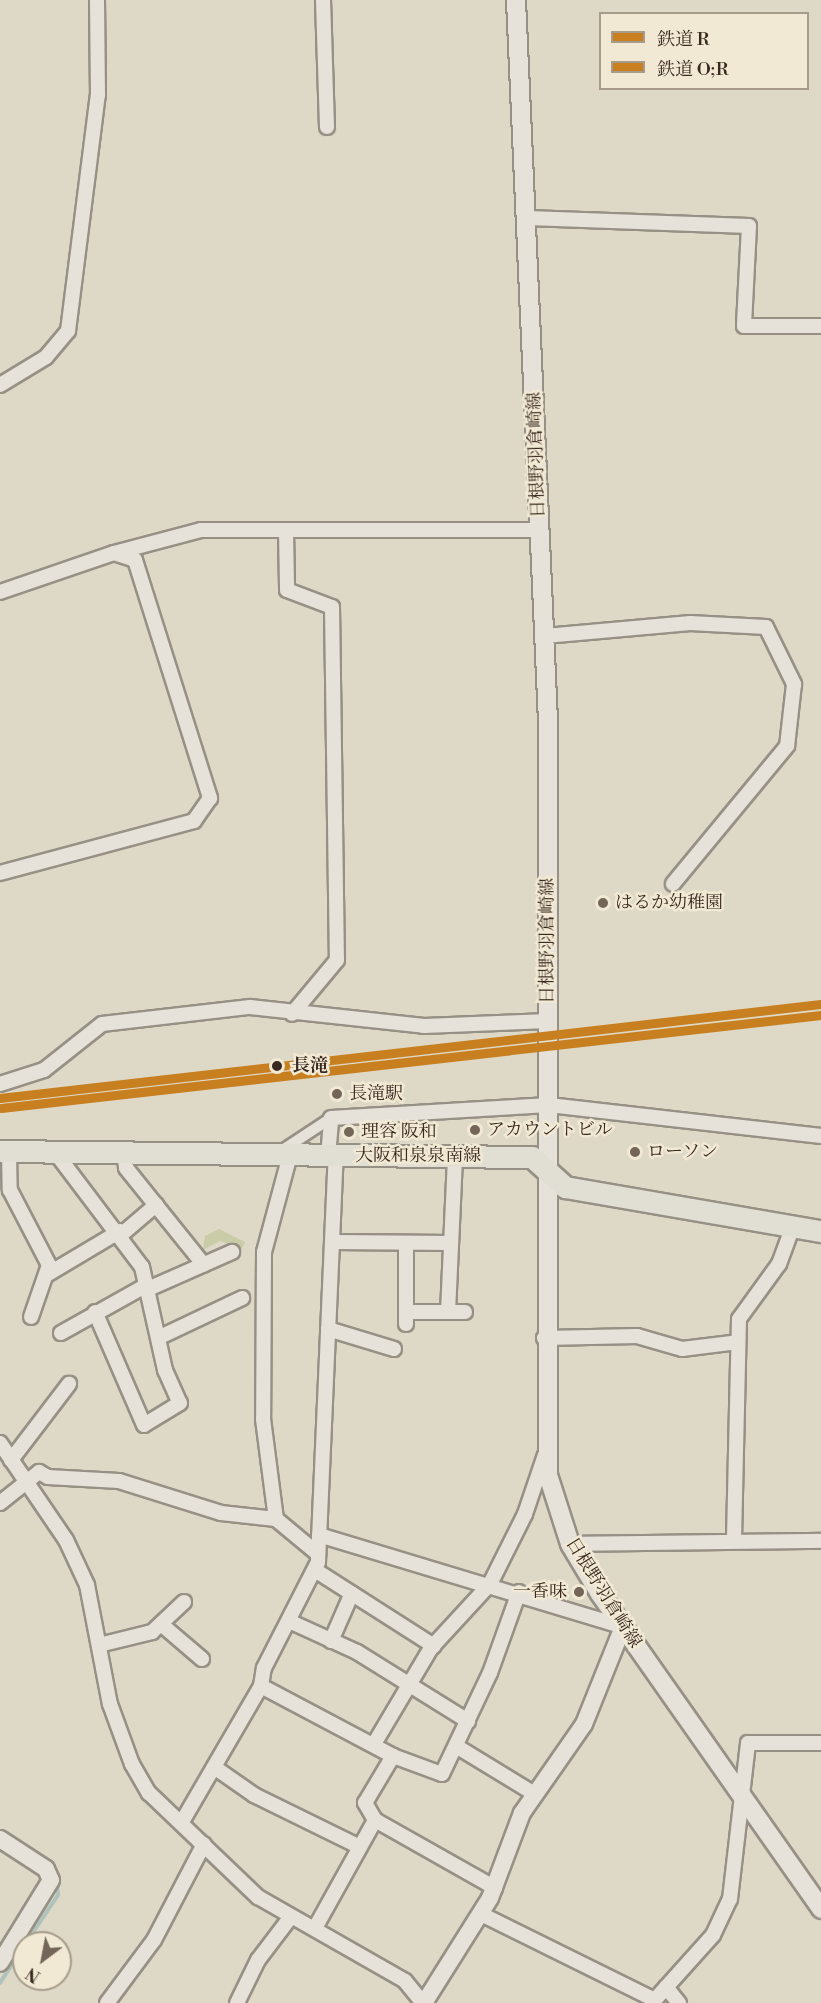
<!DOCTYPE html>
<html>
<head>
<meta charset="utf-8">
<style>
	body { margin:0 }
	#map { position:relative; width:821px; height:2003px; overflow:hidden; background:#ded8c6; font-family:"Libre Bodoni","Noto Serif JP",serif }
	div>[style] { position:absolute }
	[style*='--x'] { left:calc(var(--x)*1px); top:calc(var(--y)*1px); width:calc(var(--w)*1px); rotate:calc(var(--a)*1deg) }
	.green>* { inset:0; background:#cacba7 }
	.stream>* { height:4px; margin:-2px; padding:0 2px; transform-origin:2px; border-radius:2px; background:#aec3bc }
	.roads { filter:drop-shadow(2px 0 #969085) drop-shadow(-2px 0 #969085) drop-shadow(0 2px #969085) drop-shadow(0 -2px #969085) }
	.pedestrian>* { height:10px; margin:-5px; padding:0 5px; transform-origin:5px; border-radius:5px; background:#e6e2da }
	.minor>* { height:14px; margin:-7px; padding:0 7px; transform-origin:7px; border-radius:7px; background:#e6e2da }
	.tertiary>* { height:16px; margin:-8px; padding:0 8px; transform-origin:8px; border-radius:8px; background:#e6e2da }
	.secondary>* { height:18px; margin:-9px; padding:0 9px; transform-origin:9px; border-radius:9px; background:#e6e2da }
	.primary>* { height:21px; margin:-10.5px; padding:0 10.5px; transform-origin:10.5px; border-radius:10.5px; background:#e1ded4 }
	.rail-1>* { height:9px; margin:-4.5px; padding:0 4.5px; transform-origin:4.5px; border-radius:4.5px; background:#c87f1f }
	.rail-2>* { height:9px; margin:-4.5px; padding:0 4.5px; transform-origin:4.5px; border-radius:4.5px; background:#c87f1f }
	.dots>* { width:16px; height:16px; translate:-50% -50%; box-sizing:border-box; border:3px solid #f1e9d3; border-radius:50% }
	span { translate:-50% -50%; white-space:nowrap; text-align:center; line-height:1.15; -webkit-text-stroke:5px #f1e9d3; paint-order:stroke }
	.street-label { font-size:18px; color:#39291f }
	.poi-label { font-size:18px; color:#39291f }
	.left { translate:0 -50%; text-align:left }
	.right { translate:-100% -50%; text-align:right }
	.stop-label { font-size:18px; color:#39291f; font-weight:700 }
	.legend { position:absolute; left:599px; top:12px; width:210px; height:78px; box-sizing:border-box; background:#f1e9d3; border:2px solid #a79c8b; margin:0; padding:8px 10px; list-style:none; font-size:18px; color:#39291f }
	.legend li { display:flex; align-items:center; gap:12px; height:30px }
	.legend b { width:30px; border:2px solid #a79c8b }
	.north { position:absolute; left:12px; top:1931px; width:60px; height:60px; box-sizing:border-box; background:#f1e9d3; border:2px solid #a79c8b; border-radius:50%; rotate:212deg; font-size:16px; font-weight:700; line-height:24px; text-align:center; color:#39291f }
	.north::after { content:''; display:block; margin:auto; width:21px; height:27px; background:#736659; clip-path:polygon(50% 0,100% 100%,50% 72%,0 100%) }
</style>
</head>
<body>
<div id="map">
	<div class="green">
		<i style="clip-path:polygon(219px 1229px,245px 1242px,239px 1254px,236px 1247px,220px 1241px,203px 1250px,205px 1236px)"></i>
	</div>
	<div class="stream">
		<i style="--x:31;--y:1849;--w:25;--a:37"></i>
		<i style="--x:26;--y:1943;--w:58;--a:-56.3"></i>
		<i style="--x:58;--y:1895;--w:22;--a:-95"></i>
		<i style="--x:0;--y:1983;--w:44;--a:-57"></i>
	</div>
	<div class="roads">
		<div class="pedestrian">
			<i style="--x:281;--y:1151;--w:60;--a:-33.4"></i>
		</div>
		<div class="minor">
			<i style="--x:323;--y:0;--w:127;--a:88.2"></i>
			<i style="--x:528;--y:218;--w:221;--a:2.1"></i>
			<i style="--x:749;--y:226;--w:100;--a:92.9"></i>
			<i style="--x:744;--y:326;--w:77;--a:0"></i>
			<i style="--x:0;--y:385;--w:54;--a:-31.3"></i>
			<i style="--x:46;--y:357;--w:34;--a:-50"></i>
			<i style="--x:68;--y:331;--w:238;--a:-82.8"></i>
			<i style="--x:98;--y:95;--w:95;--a:-90.6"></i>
			<i style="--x:286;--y:530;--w:60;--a:89"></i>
			<i style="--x:287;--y:590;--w:48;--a:20.7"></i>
			<i style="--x:332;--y:607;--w:353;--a:89.2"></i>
			<i style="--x:337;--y:960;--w:70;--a:129.8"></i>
			<i style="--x:114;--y:553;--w:90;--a:-14.8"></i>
			<i style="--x:201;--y:530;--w:339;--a:0"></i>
			<i style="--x:0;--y:592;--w:120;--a:-18.9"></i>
			<i style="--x:114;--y:553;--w:22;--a:18"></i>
			<i style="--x:135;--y:560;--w:250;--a:72.5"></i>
			<i style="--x:210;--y:798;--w:28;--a:125"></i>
			<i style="--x:194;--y:821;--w:201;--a:165"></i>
			<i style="--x:545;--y:636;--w:146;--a:-5.1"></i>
			<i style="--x:690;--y:623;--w:76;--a:3"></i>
			<i style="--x:766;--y:627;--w:64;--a:63.8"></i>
			<i style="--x:794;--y:684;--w:62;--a:96.4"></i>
			<i style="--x:787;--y:746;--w:179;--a:129.6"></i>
			<i style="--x:0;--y:1084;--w:46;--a:-17.7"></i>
			<i style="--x:44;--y:1070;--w:74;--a:-38.4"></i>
			<i style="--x:102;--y:1024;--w:149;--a:-6.6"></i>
			<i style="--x:250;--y:1007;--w:175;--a:6.2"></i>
			<i style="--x:424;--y:1026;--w:124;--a:-2.3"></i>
			<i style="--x:9;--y:1151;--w:39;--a:89"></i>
			<i style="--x:10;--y:1190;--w:85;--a:62.5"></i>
			<i style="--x:49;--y:1265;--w:55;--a:109.1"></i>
			<i style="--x:55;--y:1152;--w:144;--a:52.9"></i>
			<i style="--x:142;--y:1267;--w:106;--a:77.4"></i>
			<i style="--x:165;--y:1370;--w:36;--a:66"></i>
			<i style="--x:180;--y:1403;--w:42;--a:148.6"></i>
			<i style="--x:144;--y:1425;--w:123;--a:-113.4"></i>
			<i style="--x:124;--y:1153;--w:15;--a:82"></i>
			<i style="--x:126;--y:1168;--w:124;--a:51.2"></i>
			<i style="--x:290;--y:1155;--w:100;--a:105"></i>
			<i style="--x:264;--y:1252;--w:167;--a:90.3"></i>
			<i style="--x:263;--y:1419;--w:101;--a:82.6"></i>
			<i style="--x:276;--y:1519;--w:55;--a:39.8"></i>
			<i style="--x:328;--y:1156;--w:38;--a:-85"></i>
			<i style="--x:331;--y:1118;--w:218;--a:-3.4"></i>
			<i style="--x:549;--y:1105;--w:274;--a:6.5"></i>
			<i style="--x:122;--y:1234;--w:45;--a:-40.5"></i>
			<i style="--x:333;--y:1242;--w:118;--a:0.5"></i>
			<i style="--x:48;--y:1274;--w:84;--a:-30.8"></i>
			<i style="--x:148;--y:1289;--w:92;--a:-23.8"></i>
			<i style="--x:407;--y:1312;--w:58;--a:0"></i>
			<i style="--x:448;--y:1312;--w:155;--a:-87.4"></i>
			<i style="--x:406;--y:1324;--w:81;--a:-90"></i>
			<i style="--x:328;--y:1329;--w:69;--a:16.9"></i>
			<i style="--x:61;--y:1333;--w:98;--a:-29.2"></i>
			<i style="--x:160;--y:1337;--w:91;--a:-25.4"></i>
			<i style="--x:544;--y:1338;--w:93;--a:-1.2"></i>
			<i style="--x:637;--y:1336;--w:47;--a:16.1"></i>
			<i style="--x:682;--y:1349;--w:56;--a:-7.1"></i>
			<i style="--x:0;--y:1443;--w:117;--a:55.8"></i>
			<i style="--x:66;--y:1540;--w:50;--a:65"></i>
			<i style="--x:87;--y:1585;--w:121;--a:79.1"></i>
			<i style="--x:110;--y:1704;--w:64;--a:69.9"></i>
			<i style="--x:132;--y:1764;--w:34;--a:60"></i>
			<i style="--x:149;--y:1793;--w:151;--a:43.7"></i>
			<i style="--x:258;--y:1897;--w:169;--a:29.7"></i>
			<i style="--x:405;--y:1981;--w:28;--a:51"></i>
			<i style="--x:11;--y:1460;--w:96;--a:-52.7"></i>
			<i style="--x:0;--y:1503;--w:50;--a:-38.5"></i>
			<i style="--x:39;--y:1472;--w:10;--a:29"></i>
			<i style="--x:48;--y:1477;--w:71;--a:3.2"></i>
			<i style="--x:119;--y:1481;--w:107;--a:17.4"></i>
			<i style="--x:221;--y:1513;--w:55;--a:6.2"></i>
			<i style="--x:319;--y:1535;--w:318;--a:16.8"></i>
			<i style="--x:734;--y:1539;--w:220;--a:-88.7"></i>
			<i style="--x:739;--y:1319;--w:68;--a:-54"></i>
			<i style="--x:779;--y:1264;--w:40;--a:-69.8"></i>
			<i style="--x:570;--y:1544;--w:251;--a:-0.7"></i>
			<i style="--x:315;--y:1570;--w:141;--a:32.6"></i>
			<i style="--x:289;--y:1621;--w:75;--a:24.5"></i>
			<i style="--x:357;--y:1652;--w:131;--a:31.9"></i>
			<i style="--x:161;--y:1624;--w:54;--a:40.5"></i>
			<i style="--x:331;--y:1641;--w:52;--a:-66.4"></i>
			<i style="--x:99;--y:1645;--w:55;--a:-13.8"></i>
			<i style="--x:152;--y:1632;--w:44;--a:-43.2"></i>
			<i style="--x:261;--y:1686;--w:149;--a:27.9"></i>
			<i style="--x:393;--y:1756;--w:52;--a:20.2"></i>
			<i style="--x:442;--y:1774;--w:112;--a:-64.6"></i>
			<i style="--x:490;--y:1673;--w:86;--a:-70.3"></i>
			<i style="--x:374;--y:1744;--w:112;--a:-59.3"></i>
			<i style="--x:431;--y:1648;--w:87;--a:-47.3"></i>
			<i style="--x:490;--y:1584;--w:78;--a:-63.4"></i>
			<i style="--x:525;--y:1514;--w:62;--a:-71.3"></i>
			<i style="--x:456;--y:1746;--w:90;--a:31.4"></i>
			<i style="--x:214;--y:1767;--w:49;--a:35"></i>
			<i style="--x:254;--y:1795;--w:118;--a:26.1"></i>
			<i style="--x:183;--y:1820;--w:155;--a:-59.8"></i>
			<i style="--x:261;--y:1686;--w:18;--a:-81"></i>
			<i style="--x:264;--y:1668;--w:119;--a:-63"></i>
			<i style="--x:318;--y:1562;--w:406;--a:-87.5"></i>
			<i style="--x:375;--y:1820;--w:138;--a:29.5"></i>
			<i style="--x:481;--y:1914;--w:194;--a:26.3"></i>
			<i style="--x:315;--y:1928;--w:124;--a:-60.9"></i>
			<i style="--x:375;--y:1820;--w:20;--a:-120"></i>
			<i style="--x:365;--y:1803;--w:55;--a:-59.2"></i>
			<i style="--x:666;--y:1987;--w:21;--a:51"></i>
			<i style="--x:107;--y:2003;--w:79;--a:-53.3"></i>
			<i style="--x:154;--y:1940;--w:108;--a:-62.5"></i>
			<i style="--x:237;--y:2003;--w:48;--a:-64"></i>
			<i style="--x:258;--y:1960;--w:53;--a:-52.7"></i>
			<i style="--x:652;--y:2003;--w:91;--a:-48.1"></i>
			<i style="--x:713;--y:1935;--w:40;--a:-65"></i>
			<i style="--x:730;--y:1899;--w:157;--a:-83.4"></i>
			<i style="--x:748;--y:1743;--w:73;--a:0"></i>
		</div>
		<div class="tertiary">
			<i style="--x:0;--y:1839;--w:55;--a:33.1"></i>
			<i style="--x:46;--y:1869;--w:12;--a:66"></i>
			<i style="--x:51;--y:1880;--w:97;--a:121.6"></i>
			<i style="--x:424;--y:2003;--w:124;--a:-57.8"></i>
			<i style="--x:490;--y:1898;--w:91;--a:-69.4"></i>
			<i style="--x:522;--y:1813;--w:108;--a:-55.1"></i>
			<i style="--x:584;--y:1724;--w:105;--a:-68.1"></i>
		</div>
		<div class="secondary">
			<i style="--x:516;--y:0;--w:721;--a:87.46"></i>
			<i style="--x:548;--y:720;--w:755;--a:90"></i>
			<i style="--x:548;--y:1475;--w:72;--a:72.3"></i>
			<i style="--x:570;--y:1544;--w:58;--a:59"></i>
			<i style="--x:600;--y:1594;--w:385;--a:54.9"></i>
		</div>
		<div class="primary">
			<i style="--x:0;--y:1151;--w:532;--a:0.65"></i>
			<i style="--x:532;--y:1157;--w:45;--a:42.3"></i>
			<i style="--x:565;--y:1187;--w:260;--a:9.8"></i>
		</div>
	</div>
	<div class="rail-1">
		<i style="--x:0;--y:1098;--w:826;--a:-6.53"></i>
	</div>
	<div class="rail-2">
		<i style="--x:1;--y:1108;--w:825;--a:-6.47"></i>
	</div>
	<div class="dots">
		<i style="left:603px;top:903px;background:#736659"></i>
		<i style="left:277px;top:1066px;background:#39291f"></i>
		<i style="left:337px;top:1094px;background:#736659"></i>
		<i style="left:475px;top:1130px;background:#736659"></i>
		<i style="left:349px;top:1132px;background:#736659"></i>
		<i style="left:635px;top:1152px;background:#736659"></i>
		<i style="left:579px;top:1592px;background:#736659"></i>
	</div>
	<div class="street-label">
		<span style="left:537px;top:455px;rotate:-92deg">日根野羽倉崎線</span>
		<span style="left:548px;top:941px;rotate:-90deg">日根野羽倉崎線</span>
		<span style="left:418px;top:1156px">大阪和泉泉南線</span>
		<span style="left:603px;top:1593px;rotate:58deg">日根野羽倉崎線</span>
	</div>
	<div class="poi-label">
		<span class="left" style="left:615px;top:903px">はるか幼稚園</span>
		<span class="left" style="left:349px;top:1094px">長滝駅</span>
		<span class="left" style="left:487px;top:1130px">アカウントビル</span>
		<span class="left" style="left:361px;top:1132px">理容 阪和</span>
		<span class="left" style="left:647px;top:1152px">ローソン</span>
		<span class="right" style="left:567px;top:1592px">一香味</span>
	</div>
	<div class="stop-label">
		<span class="left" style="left:292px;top:1066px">長滝</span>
	</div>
	<ul class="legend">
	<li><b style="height:8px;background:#c87f1f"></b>鉄道 R</li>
	<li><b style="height:8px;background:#c87f1f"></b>鉄道 O;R</li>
	</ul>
	<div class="north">N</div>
</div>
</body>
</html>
